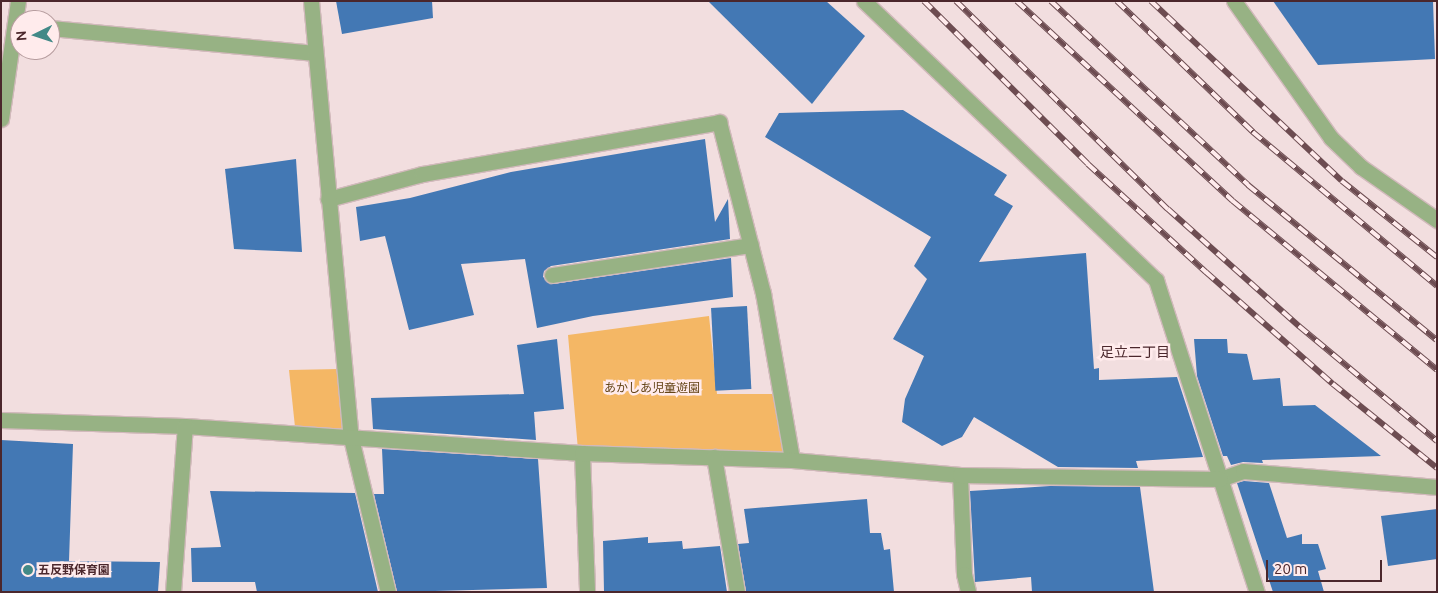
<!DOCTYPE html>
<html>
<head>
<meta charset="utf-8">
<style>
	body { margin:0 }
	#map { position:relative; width:1438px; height:593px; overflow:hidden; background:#f2dedf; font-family:Ubuntu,"Noto Sans JP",sans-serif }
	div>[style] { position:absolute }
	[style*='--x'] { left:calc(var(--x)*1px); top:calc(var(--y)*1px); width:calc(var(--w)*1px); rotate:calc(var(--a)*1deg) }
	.green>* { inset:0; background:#f4b765 }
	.building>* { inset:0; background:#4378b4; transform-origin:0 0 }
	.roads { filter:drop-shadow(1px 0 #d1b9bb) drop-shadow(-1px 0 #d1b9bb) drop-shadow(0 1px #d1b9bb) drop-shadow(0 -1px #d1b9bb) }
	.lane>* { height:15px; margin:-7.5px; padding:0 7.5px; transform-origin:7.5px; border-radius:7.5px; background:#97b284 }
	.street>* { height:15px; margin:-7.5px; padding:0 7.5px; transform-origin:7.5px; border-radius:7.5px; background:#97b284 }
	.rail>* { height:5.5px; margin-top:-2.75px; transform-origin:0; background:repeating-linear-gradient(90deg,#ffebec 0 11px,#6d4c51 0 22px); box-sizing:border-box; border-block:1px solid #6d4c51 }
	.dots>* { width:14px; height:14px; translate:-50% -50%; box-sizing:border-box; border:2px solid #ffebec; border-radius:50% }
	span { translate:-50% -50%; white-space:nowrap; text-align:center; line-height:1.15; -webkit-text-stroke:5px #ffebec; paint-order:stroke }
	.park-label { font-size:12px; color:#644416 }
	.poi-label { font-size:12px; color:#4b272c; font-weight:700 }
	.left { translate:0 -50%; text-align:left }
	.neighbourhood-label { font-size:14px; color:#4b272c }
	.frame { position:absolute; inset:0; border:2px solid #4b272c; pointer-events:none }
	.north { position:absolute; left:10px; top:10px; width:50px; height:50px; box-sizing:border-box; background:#ffebec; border:1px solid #b79d9f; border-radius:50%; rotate:266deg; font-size:14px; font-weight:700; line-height:20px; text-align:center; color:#4b272c }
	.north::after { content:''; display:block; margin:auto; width:18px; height:22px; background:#428987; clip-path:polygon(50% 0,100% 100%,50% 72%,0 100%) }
	.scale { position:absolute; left:1266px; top:560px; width:116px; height:22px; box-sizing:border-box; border:2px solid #4b272c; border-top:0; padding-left:6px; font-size:15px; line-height:18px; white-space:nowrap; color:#4b272c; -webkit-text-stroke:4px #ffebec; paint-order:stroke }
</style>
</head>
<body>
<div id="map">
	<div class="green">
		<i style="clip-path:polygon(709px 316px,717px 394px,778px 394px,789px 457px,578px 450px,568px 335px)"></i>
		<i style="clip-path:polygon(339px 369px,344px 432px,295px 427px,289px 370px)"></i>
	</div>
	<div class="building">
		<i style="clip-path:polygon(336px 1px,432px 1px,433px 18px,342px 34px)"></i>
		<i style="clip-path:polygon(708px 1px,826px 1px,865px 36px,812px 104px)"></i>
		<i style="clip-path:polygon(1273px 1px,1433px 1px,1435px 59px,1318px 65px)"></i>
		<i style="clip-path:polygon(903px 110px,1007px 175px,994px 195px,1013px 206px,979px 262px,1086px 253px,1094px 369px,1099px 368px,1099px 380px,1177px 377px,1203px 457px,1136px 461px,1138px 468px,1058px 467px,974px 417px,962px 437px,942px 446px,902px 422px,905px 399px,924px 356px,893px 339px,927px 279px,914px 266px,931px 237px,765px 137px,779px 113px)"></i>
		<i style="clip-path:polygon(705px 139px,715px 222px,728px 199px,730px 239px,551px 266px,544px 271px,543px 277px,553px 284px,731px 258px,733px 297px,593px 316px,537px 328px,525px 259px,461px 264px,474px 315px,409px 330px,385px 236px,360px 241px,356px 207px,410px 198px,511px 172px)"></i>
		<i style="clip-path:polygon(296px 159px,302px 252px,234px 249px,225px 169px)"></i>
		<i style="left:747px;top:306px;width:83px;height:36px;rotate:87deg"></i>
		<i style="clip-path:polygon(557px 339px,564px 409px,534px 412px,536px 440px,373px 429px,371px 398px,524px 394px,517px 345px)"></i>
		<i style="clip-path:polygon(1194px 339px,1227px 339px,1228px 353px,1247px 354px,1253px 380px,1280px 378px,1283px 406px,1315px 405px,1381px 456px,1262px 460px,1263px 463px,1243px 462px,1231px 465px,1227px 456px,1223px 456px,1197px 376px)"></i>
		<i style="clip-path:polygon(1px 440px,73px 444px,69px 561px,160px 562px,158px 592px,1px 592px)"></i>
		<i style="clip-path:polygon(382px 449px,538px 459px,547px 588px,397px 592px,374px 494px,384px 494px)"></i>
		<i style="clip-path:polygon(1244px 481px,1269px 483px,1287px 538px,1302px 534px,1302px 544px,1318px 544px,1326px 569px,1318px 571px,1324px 592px,1273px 592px,1237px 483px)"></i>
		<i style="clip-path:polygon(1050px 486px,1140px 487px,1154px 592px,1032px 592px,1031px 577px,975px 582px,970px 491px)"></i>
		<i style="clip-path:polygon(210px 491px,355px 493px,378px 592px,257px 592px,255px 582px,192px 582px,191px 548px,221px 547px)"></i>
		<i style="clip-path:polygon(867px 499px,870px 533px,881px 533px,884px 550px,890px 549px,894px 592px,746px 592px,738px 544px,749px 543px,744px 509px)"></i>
		<i style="clip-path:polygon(1437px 509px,1437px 559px,1388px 566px,1381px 516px)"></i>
		<i style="clip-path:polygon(648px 537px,648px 543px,682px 541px,683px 549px,720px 546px,727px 592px,604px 592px,603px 541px)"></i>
	</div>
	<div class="roads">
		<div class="lane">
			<i style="--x:50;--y:28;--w:264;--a:5.4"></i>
			<i style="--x:1;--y:119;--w:119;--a:-81.8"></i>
			<i style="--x:328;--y:199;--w:97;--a:-14.9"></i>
			<i style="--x:422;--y:174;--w:302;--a:-9.9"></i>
			<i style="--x:552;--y:275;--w:201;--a:-8.6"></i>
			<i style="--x:582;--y:453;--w:139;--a:87.9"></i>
			<i style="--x:960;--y:475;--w:99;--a:87.7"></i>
			<i style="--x:964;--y:574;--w:18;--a:77"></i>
			<i style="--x:1220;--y:479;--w:24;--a:-19"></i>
			<i style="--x:1243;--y:471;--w:195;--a:4.7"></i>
		</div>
		<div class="street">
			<i style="--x:311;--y:1;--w:439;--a:84.8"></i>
			<i style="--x:351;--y:438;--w:158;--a:76.5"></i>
			<i style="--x:864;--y:1;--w:404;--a:43.7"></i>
			<i style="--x:1156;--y:280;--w:328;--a:72.1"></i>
			<i style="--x:1234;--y:1;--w:168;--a:54.7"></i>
			<i style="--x:1331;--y:138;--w:42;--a:44"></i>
			<i style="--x:1361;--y:167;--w:93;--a:34.9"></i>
			<i style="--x:719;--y:122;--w:177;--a:75.6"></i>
			<i style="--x:763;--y:293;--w:169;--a:80.1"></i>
			<i style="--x:1;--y:420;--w:184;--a:1.9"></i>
			<i style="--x:185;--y:426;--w:398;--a:3.9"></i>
			<i style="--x:582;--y:453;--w:210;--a:1.9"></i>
			<i style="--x:792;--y:460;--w:169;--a:5.1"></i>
			<i style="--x:960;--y:475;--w:260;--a:0.9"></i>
			<i style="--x:714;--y:457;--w:137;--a:80.3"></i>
			<i style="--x:173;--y:592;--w:166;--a:-85.9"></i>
		</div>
	</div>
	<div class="rail">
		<i style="--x:924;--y:1;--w:231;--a:44.8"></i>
		<i style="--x:1088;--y:164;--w:160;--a:42.5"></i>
		<i style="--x:1206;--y:272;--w:169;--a:41.4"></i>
		<i style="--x:1333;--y:384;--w:134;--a:38.9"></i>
		<i style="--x:956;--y:1;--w:297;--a:44.5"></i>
		<i style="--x:1168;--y:209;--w:176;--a:41.8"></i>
		<i style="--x:1299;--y:326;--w:180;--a:39.8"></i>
		<i style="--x:1017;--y:1;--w:294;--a:42.8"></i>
		<i style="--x:1233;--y:201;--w:265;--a:39.6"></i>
		<i style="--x:1051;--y:1;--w:270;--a:43"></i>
		<i style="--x:1248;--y:185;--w:244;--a:39.4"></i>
		<i style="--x:1117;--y:1;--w:189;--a:43.9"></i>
		<i style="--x:1253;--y:132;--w:240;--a:39.9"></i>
		<i style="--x:1151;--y:1;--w:262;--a:43.3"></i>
		<i style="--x:1342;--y:181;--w:122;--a:38.7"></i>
	</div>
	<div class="dots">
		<i style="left:28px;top:570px;background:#428987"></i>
	</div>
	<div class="park-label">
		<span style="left:652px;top:388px">あかしあ児童遊園</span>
	</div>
	<div class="poi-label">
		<span class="left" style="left:38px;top:570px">五反野保育園</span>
	</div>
	<div class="neighbourhood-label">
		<span style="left:1135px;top:352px">足立二丁目</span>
	</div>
	<div class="frame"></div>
	<div class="north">N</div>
	<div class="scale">20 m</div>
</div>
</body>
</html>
